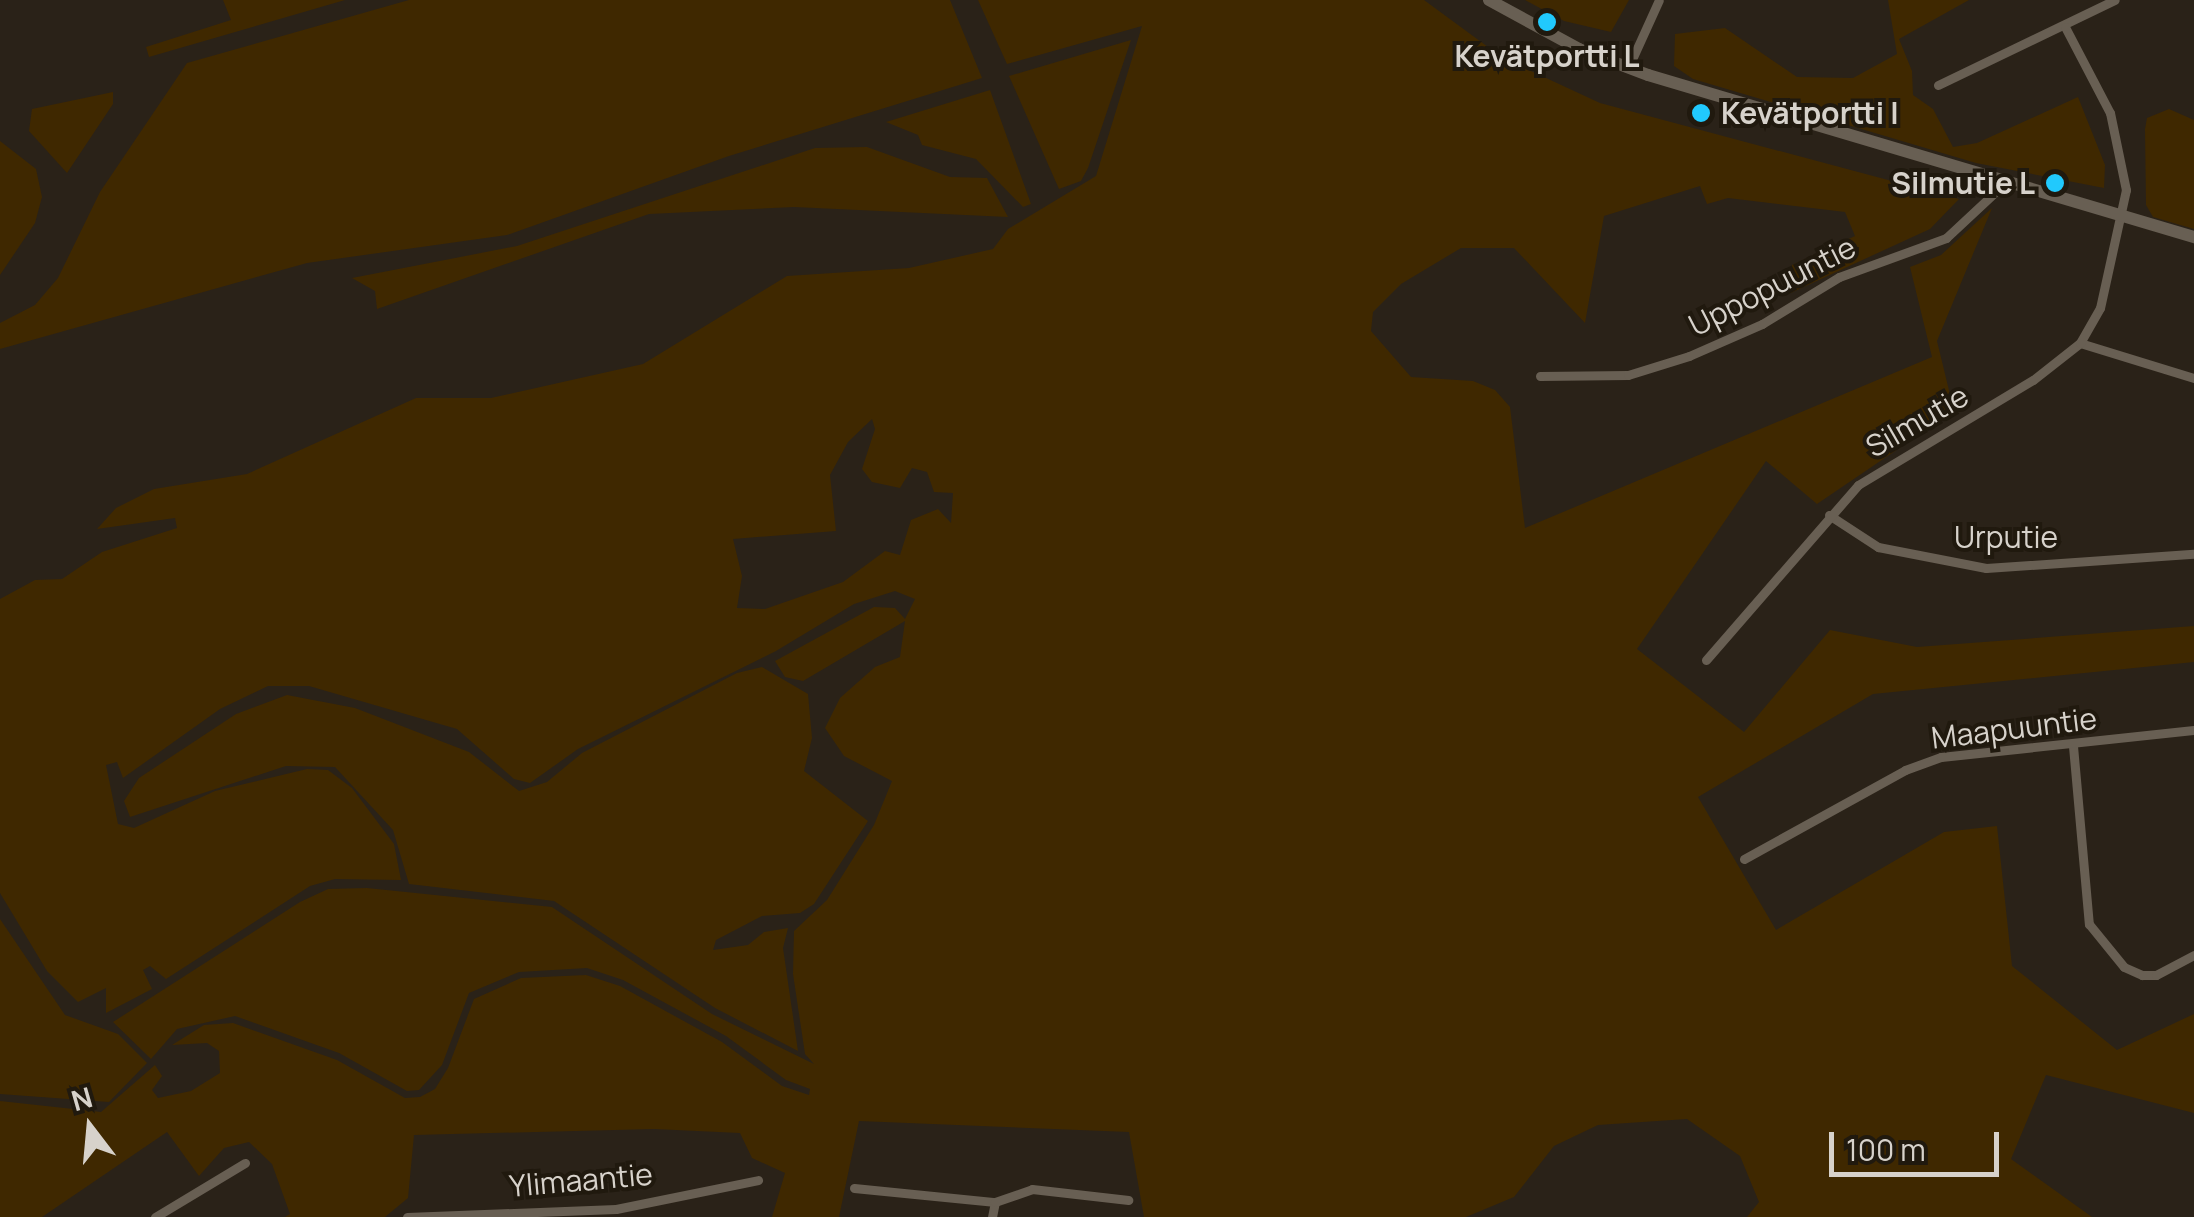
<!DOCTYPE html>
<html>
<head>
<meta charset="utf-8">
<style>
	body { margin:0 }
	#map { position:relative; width:2194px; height:1217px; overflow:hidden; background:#2a2218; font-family:Manrope,sans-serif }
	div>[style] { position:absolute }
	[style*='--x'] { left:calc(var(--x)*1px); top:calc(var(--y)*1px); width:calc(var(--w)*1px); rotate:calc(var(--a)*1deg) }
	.green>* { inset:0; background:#3f2800 }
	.street>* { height:9px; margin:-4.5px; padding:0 4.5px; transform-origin:4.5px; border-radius:4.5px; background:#685f53 }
	.secondary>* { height:12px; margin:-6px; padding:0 6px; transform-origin:6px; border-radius:6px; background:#685f53 }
	.dots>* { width:28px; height:28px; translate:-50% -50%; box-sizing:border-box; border:5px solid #20190e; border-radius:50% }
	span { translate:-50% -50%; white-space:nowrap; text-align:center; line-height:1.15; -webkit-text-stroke:8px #20190e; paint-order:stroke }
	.poi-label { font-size:30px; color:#d7d2cb; font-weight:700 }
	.left { translate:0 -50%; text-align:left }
	.right { translate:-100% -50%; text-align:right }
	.street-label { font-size:30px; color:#d7d2cb }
	.north { position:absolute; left:40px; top:1077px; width:100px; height:100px; -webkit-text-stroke:8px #20190e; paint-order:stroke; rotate:344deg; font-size:28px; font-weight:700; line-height:40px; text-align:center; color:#d7d2cb }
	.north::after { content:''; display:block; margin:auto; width:35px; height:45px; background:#d7d2cb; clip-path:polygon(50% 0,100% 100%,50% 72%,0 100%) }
	.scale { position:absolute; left:1829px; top:1132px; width:170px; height:45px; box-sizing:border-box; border:5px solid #d7d2cb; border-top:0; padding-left:12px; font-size:30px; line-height:35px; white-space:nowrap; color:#d7d2cb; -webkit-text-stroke:8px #20190e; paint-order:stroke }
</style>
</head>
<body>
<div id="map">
	<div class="green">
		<i style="clip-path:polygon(223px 0,345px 0,149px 57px,146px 47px,231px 20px)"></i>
		<i style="clip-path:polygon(409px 0,950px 0,982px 78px,729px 156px,507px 235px,307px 263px,0 349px,0 323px,35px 305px,58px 278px,100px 192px,187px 63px)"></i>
		<i style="clip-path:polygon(evenodd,978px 0,1424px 0,1503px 58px,1600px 103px,1959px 199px,1930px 229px,1784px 296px,1792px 265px,1855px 236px,1845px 212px,1728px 198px,1707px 204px,1700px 186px,1604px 216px,1585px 323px,1514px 248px,1461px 248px,1401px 284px,1373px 312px,1371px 331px,1411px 377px,1473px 381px,1495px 390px,1510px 407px,1525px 528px,1932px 357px,1910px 267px,1941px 255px,1992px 208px,1937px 341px,1954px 411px,1817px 504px,1766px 461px,1637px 649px,1744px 732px,1830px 630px,1917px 647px,2194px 626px,2194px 662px,1873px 694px,1698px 797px,1776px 930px,1944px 832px,1997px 826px,2012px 966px,2117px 1050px,2194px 1014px,2194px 1113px,2046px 1075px,2011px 1159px,2092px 1217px,1747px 1217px,1759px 1202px,1740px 1156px,1687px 1119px,1598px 1125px,1554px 1146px,1514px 1197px,1466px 1217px,1144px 1217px,1129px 1132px,859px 1121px,839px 1217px,772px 1217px,785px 1173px,752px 1158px,740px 1133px,654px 1129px,414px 1135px,408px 1198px,385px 1217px,285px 1217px,290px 1214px,272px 1164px,249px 1142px,224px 1148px,199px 1176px,167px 1132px,42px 1217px,0 1217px,0 1101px,101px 1112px,155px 1065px,162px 1076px,152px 1090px,158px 1098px,191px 1091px,220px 1073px,219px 1051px,207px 1043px,172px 1045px,204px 1025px,233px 1023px,337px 1060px,405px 1098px,420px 1097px,435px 1089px,448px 1068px,474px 999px,521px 978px,586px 975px,620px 986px,722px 1042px,782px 1086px,809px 1095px,810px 1089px,786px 1080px,726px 1036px,623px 980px,587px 968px,519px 972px,469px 993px,442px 1065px,419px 1090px,407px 1091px,339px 1053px,235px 1016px,177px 1029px,151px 1059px,113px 1022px,300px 902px,328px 889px,367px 888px,552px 907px,712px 1014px,814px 1064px,805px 1054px,793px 974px,794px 931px,827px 900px,874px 825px,892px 781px,844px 756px,825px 728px,840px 698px,875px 667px,900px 657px,905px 621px,803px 681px,785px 677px,775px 661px,874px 607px,895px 608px,905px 619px,915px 599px,895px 591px,854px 604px,776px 651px,578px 749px,530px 783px,514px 779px,457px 729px,309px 686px,268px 686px,220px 709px,123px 778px,117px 762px,106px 765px,118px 824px,134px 828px,215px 791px,307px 769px,328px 770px,352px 788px,394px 844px,401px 880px,335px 879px,310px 886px,166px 979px,150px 966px,143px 970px,152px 989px,106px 1013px,106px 988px,78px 1002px,47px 971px,0 893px,0 599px,35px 580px,62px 579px,102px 552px,177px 528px,175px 518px,97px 529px,116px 508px,154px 489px,247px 474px,416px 398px,491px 398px,643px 364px,787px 276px,909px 268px,993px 249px,1008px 229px,1096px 176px,1142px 26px,1007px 64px,978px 0,872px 419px,875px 429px,862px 469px,872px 482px,900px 488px,912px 468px,927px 472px,934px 492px,953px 493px,951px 523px,938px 509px,911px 520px,900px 555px,885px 551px,843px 582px,765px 609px,737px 608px,742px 576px,733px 539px,836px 531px,830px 475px,848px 442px,872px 419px)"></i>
		<i style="clip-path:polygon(1525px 0,1629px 0,1611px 32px,1564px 21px)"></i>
		<i style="clip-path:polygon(1888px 0,1969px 0,1899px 39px,1912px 71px,1913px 95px,1933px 109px,1953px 147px,1977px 143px,2078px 97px,2105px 165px,2104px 188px,1976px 163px,1693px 79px,1674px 66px,1675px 34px,1725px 28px,1797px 77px,1853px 78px,1897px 54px)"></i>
		<i style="clip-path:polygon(1131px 40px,1088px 168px,1081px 181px,1059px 189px,1009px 76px)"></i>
		<i style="clip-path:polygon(990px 90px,1031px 204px,1023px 207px,976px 159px,922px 145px,918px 135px,886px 122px)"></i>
		<i style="clip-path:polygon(113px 92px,113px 104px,67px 173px,29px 131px,32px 109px)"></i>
		<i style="clip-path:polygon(2169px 109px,2194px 120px,2194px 229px,2153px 217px,2146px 205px,2145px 129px,2147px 118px)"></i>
		<i style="clip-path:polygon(0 141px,36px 169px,42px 197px,35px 223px,0 275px)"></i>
		<i style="clip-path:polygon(867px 147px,950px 177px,987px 178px,1008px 217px,794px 207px,649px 214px,377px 309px,375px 291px,352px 278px,517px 246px,815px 148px)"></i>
		<i style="clip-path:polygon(762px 667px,808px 694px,812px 738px,804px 771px,868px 821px,814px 904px,800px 913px,762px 916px,716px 940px,713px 950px,748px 945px,764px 932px,788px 928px,783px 948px,798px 1051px,715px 1008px,554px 901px,409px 884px,393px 830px,335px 767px,286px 766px,130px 817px,124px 801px,139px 778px,236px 714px,287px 695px,355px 708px,469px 752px,519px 791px,547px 782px,582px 753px,737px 673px)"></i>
		<i style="clip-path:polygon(0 919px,65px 1015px,118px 1034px,147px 1063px,109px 1102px,0 1094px)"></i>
	</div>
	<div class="street">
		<i style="--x:1629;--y:66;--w:72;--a:-65.6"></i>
		<i style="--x:1938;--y:85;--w:196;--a:-25.7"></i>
		<i style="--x:2080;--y:343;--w:119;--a:17.1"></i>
		<i style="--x:1540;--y:376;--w:88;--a:-0.7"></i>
		<i style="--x:1628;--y:375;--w:64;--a:-17.3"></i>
		<i style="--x:1689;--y:356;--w:80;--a:-23.7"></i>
		<i style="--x:1762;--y:324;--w:90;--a:-31.4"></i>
		<i style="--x:1839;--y:277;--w:114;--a:-20"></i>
		<i style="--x:1946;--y:238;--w:81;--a:-43"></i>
		<i style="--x:1829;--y:515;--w:59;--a:33.1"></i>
		<i style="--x:1878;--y:547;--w:110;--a:11"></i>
		<i style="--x:1986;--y:568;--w:208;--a:-3.9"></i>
		<i style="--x:1706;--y:660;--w:232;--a:-49"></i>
		<i style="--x:1858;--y:485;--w:204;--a:-31"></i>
		<i style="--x:2033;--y:380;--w:60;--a:-38.2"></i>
		<i style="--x:2080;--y:343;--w:40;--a:-60.3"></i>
		<i style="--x:2100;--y:308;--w:121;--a:-77.6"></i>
		<i style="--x:2126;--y:190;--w:79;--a:-101.7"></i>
		<i style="--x:2110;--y:113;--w:97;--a:-117.6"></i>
		<i style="--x:2073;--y:746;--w:179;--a:84.9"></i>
		<i style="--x:2089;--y:924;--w:55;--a:50.9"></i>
		<i style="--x:2124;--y:967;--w:20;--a:24"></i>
		<i style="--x:2142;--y:975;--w:14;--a:0"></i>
		<i style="--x:2156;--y:975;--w:43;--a:-27.8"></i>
		<i style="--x:1744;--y:859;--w:184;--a:-28.9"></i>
		<i style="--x:1905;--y:770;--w:38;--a:-20"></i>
		<i style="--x:1941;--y:757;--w:254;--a:-6.1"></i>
		<i style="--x:854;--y:1188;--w:142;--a:5.7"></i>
		<i style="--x:155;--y:1217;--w:105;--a:-31"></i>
		<i style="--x:407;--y:1217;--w:209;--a:-2.2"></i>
		<i style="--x:616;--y:1209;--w:145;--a:-11.5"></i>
		<i style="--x:992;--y:1217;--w:15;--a:-79"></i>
		<i style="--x:995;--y:1202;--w:39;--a:-19"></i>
		<i style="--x:1032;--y:1189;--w:97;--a:6.5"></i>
	</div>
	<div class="secondary">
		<i style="--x:1489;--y:0;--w:102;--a:28.6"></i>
		<i style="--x:1579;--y:49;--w:74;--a:20.6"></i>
		<i style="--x:1648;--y:75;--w:570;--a:16.53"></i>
	</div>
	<div class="dots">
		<i style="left:1547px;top:22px;background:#21c9fd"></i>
		<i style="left:1701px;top:113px;background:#21c9fd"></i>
		<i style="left:2055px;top:183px;background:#21c9fd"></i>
	</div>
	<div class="poi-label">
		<span style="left:1547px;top:56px">Kevätportti L</span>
		<span class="left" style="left:1721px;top:113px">Kevätportti I</span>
		<span class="right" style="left:2035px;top:183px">Silmutie L</span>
	</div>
	<div class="street-label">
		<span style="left:1772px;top:286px;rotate:-27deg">Uppopuuntie</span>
		<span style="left:1917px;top:421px;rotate:-30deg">Silmutie</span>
		<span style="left:2006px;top:537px">Urputie</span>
		<span style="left:2014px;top:728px;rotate:-7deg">Maapuuntie</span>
		<span style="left:581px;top:1180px;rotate:-5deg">Ylimaantie</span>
	</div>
	<div class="north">N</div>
	<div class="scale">100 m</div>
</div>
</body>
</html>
